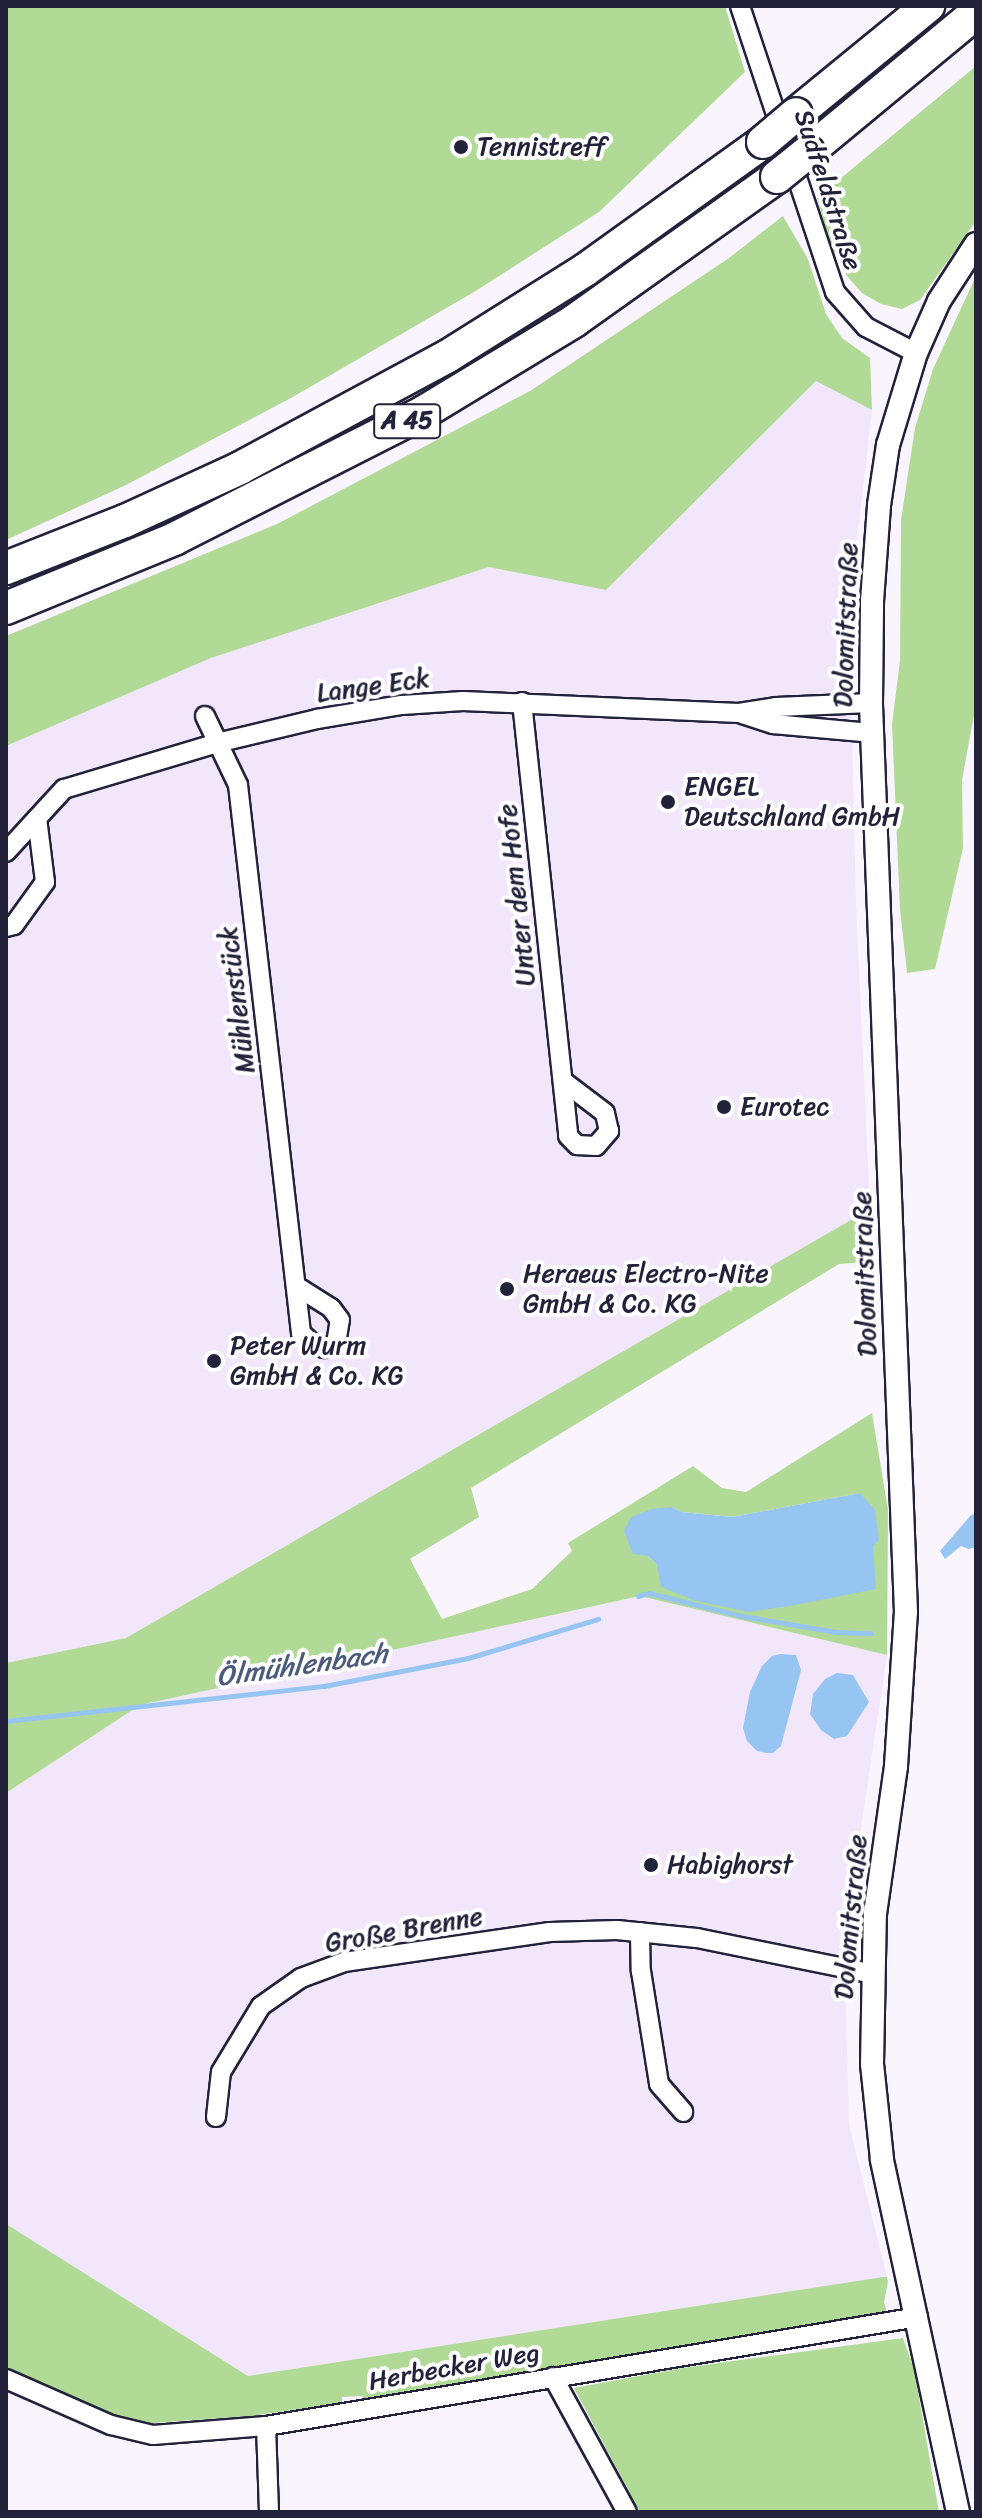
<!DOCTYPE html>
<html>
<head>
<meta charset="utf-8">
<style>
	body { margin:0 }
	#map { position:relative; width:982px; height:2518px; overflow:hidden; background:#f9f4fd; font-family:Sriracha,sans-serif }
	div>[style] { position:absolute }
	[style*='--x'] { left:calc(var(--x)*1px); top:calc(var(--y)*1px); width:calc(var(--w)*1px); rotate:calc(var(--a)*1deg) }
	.built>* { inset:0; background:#f2e6fb }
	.green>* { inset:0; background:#b2da97 }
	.water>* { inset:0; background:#97c5f1 }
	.stream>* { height:5px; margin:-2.5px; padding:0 2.5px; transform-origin:2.5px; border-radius:2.5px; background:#97c5f1 }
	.roads { filter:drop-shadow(2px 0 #22223b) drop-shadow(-2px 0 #22223b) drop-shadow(0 2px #22223b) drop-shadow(0 -2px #22223b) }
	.minor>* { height:18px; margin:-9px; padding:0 9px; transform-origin:9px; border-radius:9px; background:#fff }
	.tertiary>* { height:22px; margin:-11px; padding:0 11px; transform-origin:11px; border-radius:11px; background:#fff }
	.motorway>* { height:32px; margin:-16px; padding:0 16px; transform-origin:16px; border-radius:16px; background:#fff }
	.bridges { filter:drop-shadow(2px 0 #22223b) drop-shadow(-2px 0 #22223b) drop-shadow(0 2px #22223b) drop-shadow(0 -2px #22223b) }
	.motorway-bridge>* { height:32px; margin:-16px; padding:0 16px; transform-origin:16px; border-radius:16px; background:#fff }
	.dots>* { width:22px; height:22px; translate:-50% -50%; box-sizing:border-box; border:4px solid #fff; border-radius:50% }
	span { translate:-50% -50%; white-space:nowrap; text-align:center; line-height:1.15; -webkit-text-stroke:8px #fff; paint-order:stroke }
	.shield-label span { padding:2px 6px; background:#fff; border:2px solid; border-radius:6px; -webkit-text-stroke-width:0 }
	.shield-label { font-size:24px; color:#22223b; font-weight:700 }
	.poi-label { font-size:26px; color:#22223b }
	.left { translate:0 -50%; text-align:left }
	.street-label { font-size:26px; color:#22223b }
	.water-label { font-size:28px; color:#4b5b7b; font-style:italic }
	.frame { position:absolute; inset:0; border:8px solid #22223b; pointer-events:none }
</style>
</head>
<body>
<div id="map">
	<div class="built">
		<i style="clip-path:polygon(817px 380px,872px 410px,849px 608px,856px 905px,870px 1209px,126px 1638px,6px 1663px,6px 746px,211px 658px,489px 567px,606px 590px)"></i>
		<i style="clip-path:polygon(640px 1596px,887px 1655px,844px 1940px,849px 2125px,887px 2277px,248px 2376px,6px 2225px,6px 1793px,140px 1705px)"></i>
	</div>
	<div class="green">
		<i style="clip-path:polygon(6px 6px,725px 6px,745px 72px,599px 212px,474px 292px,291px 398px,126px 485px,6px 540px)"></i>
		<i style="clip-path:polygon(976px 66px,976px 221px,920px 300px,902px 309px,881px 304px,862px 293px,847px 276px,831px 246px,817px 198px)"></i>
		<i style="clip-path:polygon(783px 216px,808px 259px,826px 314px,842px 338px,870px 358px,872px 410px,816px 381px,606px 590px,489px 567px,211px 658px,6px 746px,6px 636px,277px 524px,530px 391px,729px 258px)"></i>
		<i style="clip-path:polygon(976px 276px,976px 704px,962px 780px,963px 848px,935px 969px,907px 973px,900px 909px,892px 724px,900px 661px,901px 520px,915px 428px,933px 369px)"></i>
		<i style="clip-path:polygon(evenodd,870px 1209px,868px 1262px,839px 1264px,471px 1488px,479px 1517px,410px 1559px,442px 1619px,532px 1589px,572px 1551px,568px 1543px,693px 1466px,722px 1488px,746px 1492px,872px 1413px,888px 1510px,887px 1655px,640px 1596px,140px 1705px,6px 1793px,6px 1663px,126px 1638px,870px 1209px,860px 1493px,796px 1605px,657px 1565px,648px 1556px,672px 1507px,681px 1512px,732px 1517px,860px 1493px)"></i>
		<i style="clip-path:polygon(6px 2224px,248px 2376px,883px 2277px,887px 2277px,888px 2282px,884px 2302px,887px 2313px,364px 2400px,363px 2396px,342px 2397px,342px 2403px,251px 2416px,137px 2424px,6px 2372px)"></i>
		<i style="clip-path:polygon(903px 2338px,914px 2369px,939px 2512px,640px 2512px,574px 2388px,682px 2368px)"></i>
	</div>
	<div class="water">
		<i style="clip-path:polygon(860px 1493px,875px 1510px,879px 1540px,873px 1546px,876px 1589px,796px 1605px,748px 1612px,693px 1600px,661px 1587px,657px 1565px,648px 1556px,633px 1554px,624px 1531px,631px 1517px,652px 1509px,672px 1507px,681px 1512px,732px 1517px)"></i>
		<i style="clip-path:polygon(976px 1514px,976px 1547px,969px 1549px,961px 1546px,945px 1559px,940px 1551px,971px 1515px)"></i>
		<i style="clip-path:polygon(780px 1654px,796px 1655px,801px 1670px,781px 1746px,773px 1753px,766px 1753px,757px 1751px,747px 1741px,743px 1728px,750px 1692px,762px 1666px,772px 1656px)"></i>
		<i style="clip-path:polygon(837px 1673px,853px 1675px,869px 1702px,847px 1736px,834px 1739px,821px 1730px,810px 1714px,813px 1694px,825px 1679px)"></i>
	</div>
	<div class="stream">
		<i style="--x:638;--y:1596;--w:11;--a:-15"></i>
		<i style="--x:649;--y:1593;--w:96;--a:13.9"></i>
		<i style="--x:742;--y:1616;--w:96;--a:9.6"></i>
		<i style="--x:837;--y:1632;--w:34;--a:2"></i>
		<i style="--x:6;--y:1721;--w:320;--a:-6.3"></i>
		<i style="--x:324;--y:1686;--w:147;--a:-11"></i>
		<i style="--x:468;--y:1658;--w:136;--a:-16.7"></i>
	</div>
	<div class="roads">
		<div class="minor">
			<i style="--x:740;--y:6;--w:301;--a:71.6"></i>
			<i style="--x:835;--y:292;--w:47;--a:48.5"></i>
			<i style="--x:866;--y:327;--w:56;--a:27.5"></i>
			<i style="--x:522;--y:702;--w:436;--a:83.9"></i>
			<i style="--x:568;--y:1136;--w:13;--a:45"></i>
			<i style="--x:577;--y:1145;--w:19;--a:3"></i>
			<i style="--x:596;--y:1146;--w:20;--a:-49"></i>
			<i style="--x:609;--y:1131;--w:18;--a:-103"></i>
			<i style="--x:605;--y:1113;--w:53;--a:-142.7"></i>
			<i style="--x:742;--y:714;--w:33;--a:18"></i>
			<i style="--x:773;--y:724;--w:98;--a:5.2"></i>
			<i style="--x:205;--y:716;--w:76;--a:64.4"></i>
			<i style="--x:238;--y:785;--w:552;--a:83.44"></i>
			<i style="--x:301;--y:1333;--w:16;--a:43"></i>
			<i style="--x:313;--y:1344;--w:12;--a:20"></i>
			<i style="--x:324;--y:1348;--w:13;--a:-18"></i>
			<i style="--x:336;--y:1344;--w:24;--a:-81"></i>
			<i style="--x:340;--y:1320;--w:15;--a:-127"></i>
			<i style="--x:331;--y:1308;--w:41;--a:-147.8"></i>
			<i style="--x:6;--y:852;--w:86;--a:-47.4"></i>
			<i style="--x:64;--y:789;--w:164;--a:-16.7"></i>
			<i style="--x:221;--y:742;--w:99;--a:-13.5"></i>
			<i style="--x:317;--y:719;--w:86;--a:-9.4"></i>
			<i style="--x:402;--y:705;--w:61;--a:-3.8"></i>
			<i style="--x:463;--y:701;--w:276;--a:2.5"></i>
			<i style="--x:739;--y:713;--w:37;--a:-9"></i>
			<i style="--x:776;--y:707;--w:95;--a:-2.4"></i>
			<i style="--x:6;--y:927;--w:8;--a:-14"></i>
			<i style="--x:14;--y:925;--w:53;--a:-54.2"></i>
			<i style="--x:45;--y:882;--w:64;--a:-97.1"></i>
			<i style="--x:640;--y:1932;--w:39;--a:89"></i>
			<i style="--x:641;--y:1971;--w:114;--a:80.9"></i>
			<i style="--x:659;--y:2084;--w:37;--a:49"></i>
			<i style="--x:216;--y:2117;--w:45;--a:-83.7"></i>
			<i style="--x:221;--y:2072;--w:77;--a:-58.8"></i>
			<i style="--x:261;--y:2006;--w:49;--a:-35"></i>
			<i style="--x:301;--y:1978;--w:46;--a:-20.4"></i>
			<i style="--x:344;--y:1962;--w:208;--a:-8.3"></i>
			<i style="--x:550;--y:1932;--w:67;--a:-1.7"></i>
			<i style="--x:617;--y:1930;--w:80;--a:5.7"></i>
			<i style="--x:697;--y:1938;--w:181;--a:11.5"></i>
			<i style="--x:553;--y:2377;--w:154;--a:61.3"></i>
			<i style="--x:6;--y:2379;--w:115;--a:23.7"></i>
			<i style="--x:111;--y:2425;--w:43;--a:13.4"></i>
			<i style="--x:153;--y:2435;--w:113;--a:-4.6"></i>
			<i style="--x:266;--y:2426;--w:661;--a:-9.49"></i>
			<i style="--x:266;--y:2426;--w:86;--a:88"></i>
		</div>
		<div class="tertiary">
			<i style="--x:958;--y:2512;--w:361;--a:-102.2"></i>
			<i style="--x:882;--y:2159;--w:96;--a:-96"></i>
			<i style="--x:872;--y:2064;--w:150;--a:-88.9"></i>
			<i style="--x:875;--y:1914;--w:149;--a:-81.9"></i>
			<i style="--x:896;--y:1766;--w:154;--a:-86.3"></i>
			<i style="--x:906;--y:1612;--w:910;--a:-92.21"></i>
			<i style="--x:871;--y:703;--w:102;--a:-89.4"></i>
			<i style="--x:872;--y:601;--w:96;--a:-85.8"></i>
			<i style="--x:879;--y:505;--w:61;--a:-81.5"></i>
			<i style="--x:888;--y:445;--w:96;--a:-73.1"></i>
			<i style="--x:916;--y:353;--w:57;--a:-66.1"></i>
			<i style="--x:939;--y:301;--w:68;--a:-57"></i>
		</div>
		<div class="motorway">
			<i style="--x:796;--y:114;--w:171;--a:-39.3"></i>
			<i style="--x:808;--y:152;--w:218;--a:-39.6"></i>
			<i style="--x:6;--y:568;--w:128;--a:-21.6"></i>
			<i style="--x:125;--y:521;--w:127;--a:-24.7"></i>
			<i style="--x:240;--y:468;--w:236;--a:-28.3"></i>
			<i style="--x:448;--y:356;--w:162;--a:-32.1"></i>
			<i style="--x:585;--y:270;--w:219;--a:-35.7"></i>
			<i style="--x:6;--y:608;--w:182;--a:-22.3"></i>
			<i style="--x:174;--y:539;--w:280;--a:-26.9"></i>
			<i style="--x:424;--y:412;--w:175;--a:-31.2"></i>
			<i style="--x:574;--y:321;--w:249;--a:-35.4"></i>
		</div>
	</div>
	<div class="bridges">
		<div class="motorway-bridge">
			<i style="--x:763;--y:142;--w:43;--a:-40.3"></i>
			<i style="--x:777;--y:177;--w:40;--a:-39"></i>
		</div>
	</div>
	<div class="dots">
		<i style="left:461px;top:147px;background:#22223b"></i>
		<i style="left:668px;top:802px;background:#22223b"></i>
		<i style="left:724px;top:1107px;background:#22223b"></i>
		<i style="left:507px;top:1289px;background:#22223b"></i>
		<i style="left:214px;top:1361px;background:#22223b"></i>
		<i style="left:651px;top:1865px;background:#22223b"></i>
	</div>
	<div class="shield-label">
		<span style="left:407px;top:421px">A 45</span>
	</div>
	<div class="poi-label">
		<span class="left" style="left:477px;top:147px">Tennistreff</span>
		<span class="left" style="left:684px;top:802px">ENGEL<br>Deutschland GmbH</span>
		<span class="left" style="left:740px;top:1107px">Eurotec</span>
		<span class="left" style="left:523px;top:1289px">Heraeus Electro-Nite<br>GmbH &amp; Co. KG</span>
		<span class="left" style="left:230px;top:1361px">Peter Wurm<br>GmbH &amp; Co. KG</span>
		<span class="left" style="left:667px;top:1865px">Habighorst</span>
	</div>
	<div class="street-label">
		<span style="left:828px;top:190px;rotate:72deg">Sudfeldstraße</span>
		<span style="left:846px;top:625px;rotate:-88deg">Dolomitstraße</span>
		<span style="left:373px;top:686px;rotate:-8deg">Lange Eck</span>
		<span style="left:517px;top:895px;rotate:-96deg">Unter dem Hofe</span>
		<span style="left:237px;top:1000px;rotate:-97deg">Mühlenstück</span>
		<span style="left:865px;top:1274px;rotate:-92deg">Dolomitstraße</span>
		<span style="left:851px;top:1917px;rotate:-85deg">Dolomitstraße</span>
		<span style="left:404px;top:1930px;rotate:-10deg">Große Brenne</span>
		<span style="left:454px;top:2367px;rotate:-10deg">Herbecker Weg</span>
	</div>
	<div class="water-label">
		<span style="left:302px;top:1665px;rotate:-8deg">Ölmühlenbach</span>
	</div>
	<div class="frame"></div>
</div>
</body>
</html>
